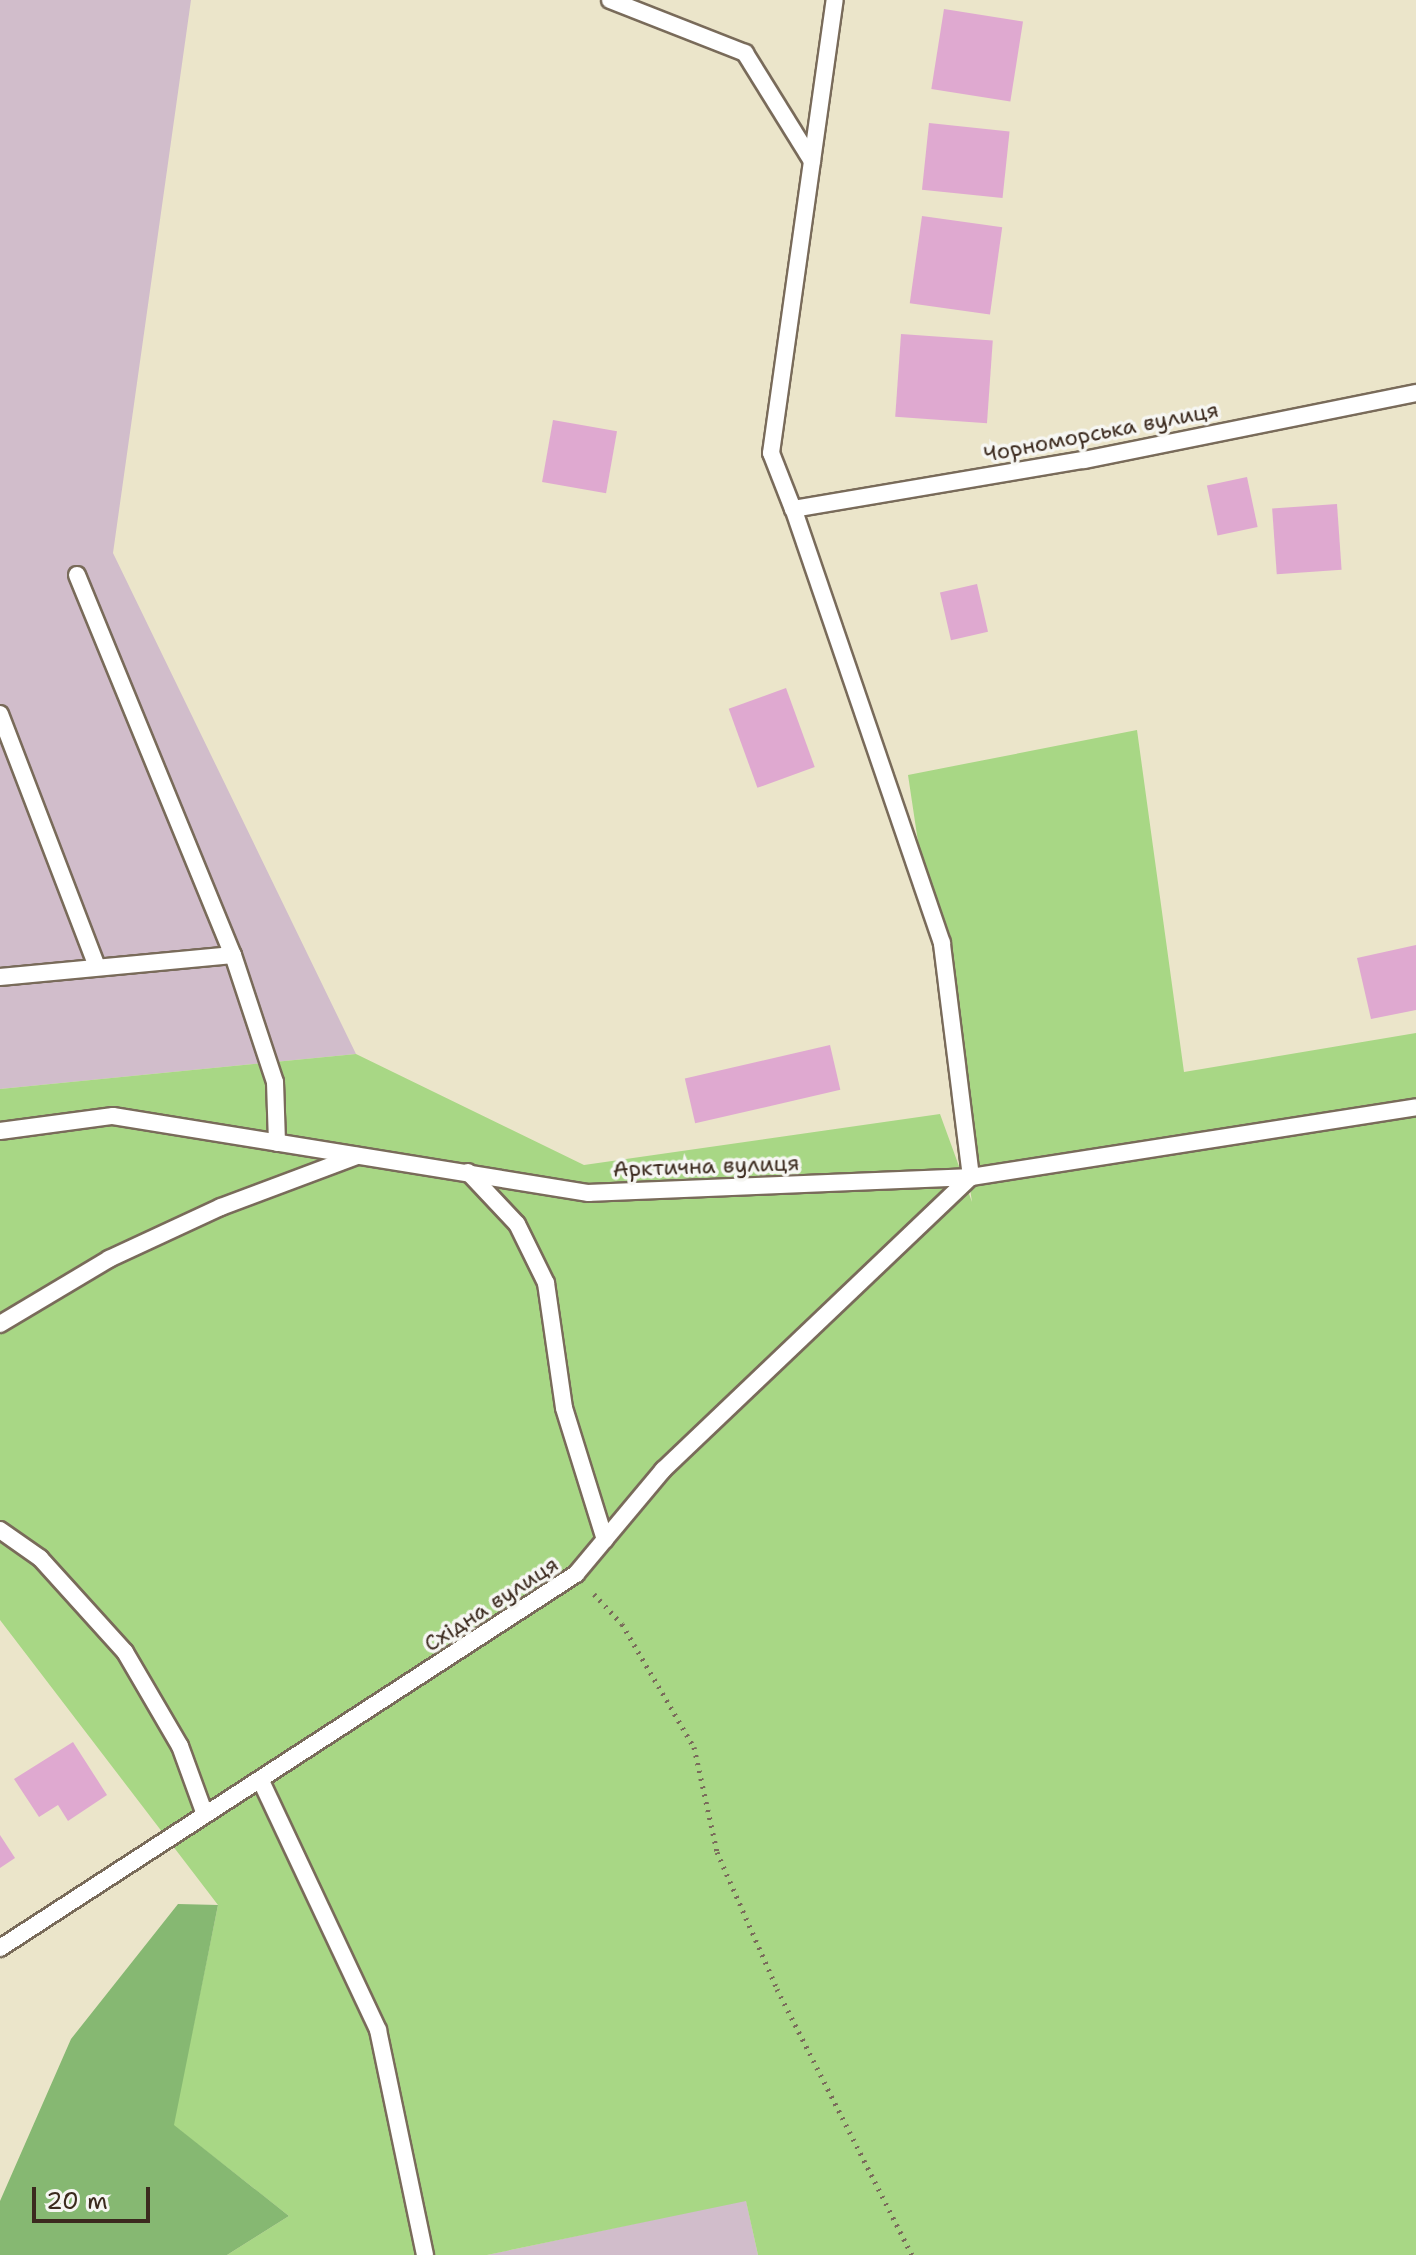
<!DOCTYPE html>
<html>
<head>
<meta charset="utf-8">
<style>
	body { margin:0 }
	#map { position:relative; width:1416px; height:2255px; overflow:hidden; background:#ebe5ca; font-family:"Shantell Sans",sans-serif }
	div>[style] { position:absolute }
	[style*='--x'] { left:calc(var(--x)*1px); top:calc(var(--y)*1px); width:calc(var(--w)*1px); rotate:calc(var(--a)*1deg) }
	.industrial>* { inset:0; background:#d1bdcb }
	.green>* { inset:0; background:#a8d785 }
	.forest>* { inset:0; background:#86b872 }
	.building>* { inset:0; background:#dfa9d0; transform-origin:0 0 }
	.path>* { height:5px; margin-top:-2.5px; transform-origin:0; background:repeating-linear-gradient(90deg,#796b5a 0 2px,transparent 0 8px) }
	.roads { filter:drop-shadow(2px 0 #796b5a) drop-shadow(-2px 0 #796b5a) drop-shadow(0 2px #796b5a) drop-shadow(0 -2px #796b5a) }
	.lane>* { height:16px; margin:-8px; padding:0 8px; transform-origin:8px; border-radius:8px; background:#fff }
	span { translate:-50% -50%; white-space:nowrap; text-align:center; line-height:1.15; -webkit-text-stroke:7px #f6f6f2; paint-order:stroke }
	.street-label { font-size:22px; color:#3b2a1e }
	.scale { position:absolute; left:32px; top:2187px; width:118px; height:36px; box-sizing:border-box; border:4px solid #3b2a1e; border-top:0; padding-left:10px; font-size:24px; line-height:28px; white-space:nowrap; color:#3b2a1e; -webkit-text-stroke:6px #f6f6f2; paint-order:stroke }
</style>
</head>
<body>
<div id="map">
	<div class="industrial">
		<i style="clip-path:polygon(0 0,191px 0,113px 553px,356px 1054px,0 1089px)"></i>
		<i style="clip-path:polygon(746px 2200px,758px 2255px,487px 2255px)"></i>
	</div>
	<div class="green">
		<i style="clip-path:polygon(1137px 730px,1184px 1072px,1416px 1033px,1416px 2255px,758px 2255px,746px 2201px,487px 2255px,227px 2255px,289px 2216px,173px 2125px,218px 1905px,0 1620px,0 1089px,356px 1054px,584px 1165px,940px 1114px,972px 1202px,908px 775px)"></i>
	</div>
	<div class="forest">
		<i style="clip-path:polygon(178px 1904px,218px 1905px,174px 2125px,289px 2216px,227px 2255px,0 2255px,0 2201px,71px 2039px)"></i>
	</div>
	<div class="building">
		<i style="left:944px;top:9px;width:80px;height:81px;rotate:9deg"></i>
		<i style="left:929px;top:123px;width:81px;height:67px;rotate:6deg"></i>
		<i style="left:922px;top:216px;width:81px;height:88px;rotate:8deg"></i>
		<i style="left:901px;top:334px;width:92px;height:83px;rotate:4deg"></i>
		<i style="left:553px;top:420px;width:65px;height:63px;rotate:10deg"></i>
		<i style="left:1247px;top:477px;width:51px;height:41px;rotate:78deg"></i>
		<i style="left:1337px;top:504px;width:66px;height:65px;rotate:86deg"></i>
		<i style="left:977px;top:584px;width:49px;height:38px;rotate:77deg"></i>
		<i style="left:786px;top:688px;width:84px;height:61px;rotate:70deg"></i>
		<i style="clip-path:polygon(1416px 945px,1416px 1010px,1371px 1019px,1357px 958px)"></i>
		<i style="left:830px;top:1045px;width:46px;height:149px;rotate:77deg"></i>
		<i style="clip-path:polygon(73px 1742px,107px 1795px,68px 1821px,58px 1805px,39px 1817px,14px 1779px)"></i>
		<i style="clip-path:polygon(0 1835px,15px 1858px,0 1868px)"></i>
	</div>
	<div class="path">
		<i style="--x:594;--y:1594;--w:41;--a:47"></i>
		<i style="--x:622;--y:1624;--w:143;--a:59.7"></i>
		<i style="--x:694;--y:1747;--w:107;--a:77.6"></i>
		<i style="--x:717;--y:1852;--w:150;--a:66.3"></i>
		<i style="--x:777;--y:1989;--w:298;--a:63.1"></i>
	</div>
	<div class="roads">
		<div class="lane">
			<i style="--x:610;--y:0;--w:145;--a:21.4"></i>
			<i style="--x:745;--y:53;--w:127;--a:58.2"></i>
			<i style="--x:793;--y:509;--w:295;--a:-9.6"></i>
			<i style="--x:1084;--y:460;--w:339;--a:-11.4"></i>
			<i style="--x:77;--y:575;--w:411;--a:67.7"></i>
			<i style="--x:0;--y:714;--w:271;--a:69"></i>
			<i style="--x:0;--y:977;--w:234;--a:-5.4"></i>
			<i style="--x:233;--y:955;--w:134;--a:71.7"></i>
			<i style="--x:275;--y:1082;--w:61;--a:88.1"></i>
			<i style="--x:0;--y:1131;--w:114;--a:-7.6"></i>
			<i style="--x:113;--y:1116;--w:482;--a:9.2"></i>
			<i style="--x:589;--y:1193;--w:382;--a:-2.4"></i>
			<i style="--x:971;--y:1177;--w:450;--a:-8.9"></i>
			<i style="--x:468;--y:1172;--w:71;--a:46.7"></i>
			<i style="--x:517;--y:1224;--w:66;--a:63.8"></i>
			<i style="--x:546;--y:1283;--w:126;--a:81.8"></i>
			<i style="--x:564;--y:1408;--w:138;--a:72.7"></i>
			<i style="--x:0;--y:1324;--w:127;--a:-30.8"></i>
			<i style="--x:109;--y:1259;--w:123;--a:-24.9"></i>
			<i style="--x:221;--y:1207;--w:145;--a:-20.6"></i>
			<i style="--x:0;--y:1530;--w:49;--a:35"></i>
			<i style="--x:40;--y:1558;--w:127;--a:47.9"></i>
			<i style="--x:125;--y:1652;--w:109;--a:59.7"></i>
			<i style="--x:180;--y:1746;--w:70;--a:70"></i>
			<i style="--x:261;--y:1781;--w:275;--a:64.8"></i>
			<i style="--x:378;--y:2030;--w:230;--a:78.2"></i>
			<i style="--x:0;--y:1948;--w:687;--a:-33"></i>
			<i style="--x:576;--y:1574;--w:136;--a:-50.1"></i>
			<i style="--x:663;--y:1470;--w:425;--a:-43.6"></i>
			<i style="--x:971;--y:1177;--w:236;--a:-97.1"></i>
			<i style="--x:942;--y:943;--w:459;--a:-108.9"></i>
			<i style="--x:793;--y:509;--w:60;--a:-111.4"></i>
			<i style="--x:771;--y:453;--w:457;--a:-82"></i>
		</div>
	</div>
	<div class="street-label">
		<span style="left:1101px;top:432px;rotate:-11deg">Чорноморська вулиця</span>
		<span style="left:706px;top:1166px;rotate:-2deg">Арктична вулиця</span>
		<span style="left:491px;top:1604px;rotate:-33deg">Східна вулиця</span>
	</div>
	<div class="scale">20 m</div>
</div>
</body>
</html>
